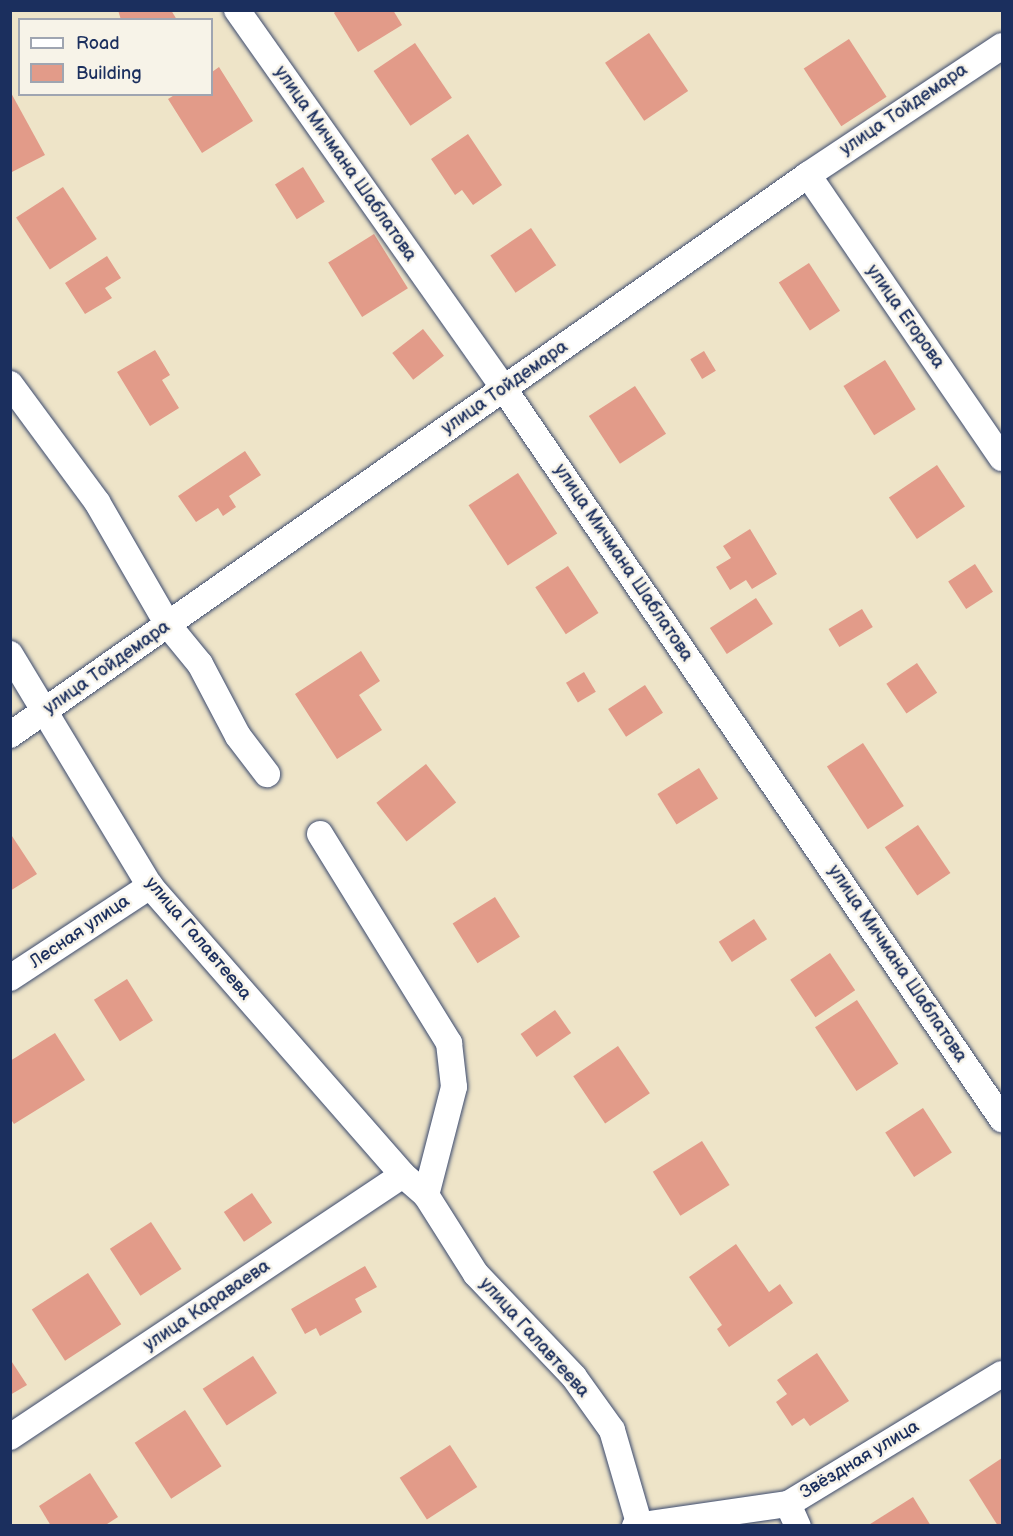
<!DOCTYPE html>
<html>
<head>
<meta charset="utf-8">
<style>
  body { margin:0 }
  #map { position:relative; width:1013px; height:1536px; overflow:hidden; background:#eee4c8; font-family:"Balsamiq Sans",sans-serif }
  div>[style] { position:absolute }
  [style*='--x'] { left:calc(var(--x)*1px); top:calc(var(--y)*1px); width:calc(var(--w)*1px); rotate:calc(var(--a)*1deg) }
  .building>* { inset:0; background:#e29b89; transform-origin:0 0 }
  .roads { filter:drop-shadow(0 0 2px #3b4a6e) drop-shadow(0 0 2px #3b4a6e) }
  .minor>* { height:26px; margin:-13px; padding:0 13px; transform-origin:13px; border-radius:13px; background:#fff }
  span { translate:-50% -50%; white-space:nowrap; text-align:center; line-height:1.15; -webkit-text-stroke:5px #f7f3e8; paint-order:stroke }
  .street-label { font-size:18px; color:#1b2f5e }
  .frame { position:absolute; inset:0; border:12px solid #1b2f5e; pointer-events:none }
  .legend { position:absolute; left:18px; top:18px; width:195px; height:78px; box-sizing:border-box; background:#f7f3e8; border:2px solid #9fa5b1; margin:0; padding:8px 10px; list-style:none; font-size:18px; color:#1b2f5e }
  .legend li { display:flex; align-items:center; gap:12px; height:30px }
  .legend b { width:30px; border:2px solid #9fa5b1 }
</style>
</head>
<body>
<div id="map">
  <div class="building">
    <i style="clip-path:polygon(118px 10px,171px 10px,177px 20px,121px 20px)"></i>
    <i style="clip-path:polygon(337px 10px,393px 10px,402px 25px,358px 52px,334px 13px)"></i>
    <i style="left:649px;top:33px;width:70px;height:53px;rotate:56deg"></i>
    <i style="left:849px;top:39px;width:69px;height:54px;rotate:57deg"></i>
    <i style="left:415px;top:43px;width:66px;height:50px;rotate:56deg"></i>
    <i style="clip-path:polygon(219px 67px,253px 121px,202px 153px,168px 99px,176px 94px,212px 94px,212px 72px)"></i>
    <i style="clip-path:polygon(10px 91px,45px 155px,10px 173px)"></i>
    <i style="clip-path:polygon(468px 134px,502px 185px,473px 205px,462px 190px,455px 195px,431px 159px)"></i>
    <i style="left:303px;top:167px;width:41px;height:33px;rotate:58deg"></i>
    <i style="left:63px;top:187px;width:62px;height:56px;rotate:57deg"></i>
    <i style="left:531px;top:228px;width:45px;height:49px;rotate:56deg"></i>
    <i style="left:374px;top:234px;width:64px;height:54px;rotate:58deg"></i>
    <i style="clip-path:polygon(107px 256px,121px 278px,105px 288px,112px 298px,85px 314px,65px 283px)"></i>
    <i style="left:809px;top:263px;width:57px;height:36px;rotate:57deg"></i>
    <i style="left:423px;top:329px;width:34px;height:39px;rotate:52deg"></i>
    <i style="clip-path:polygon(155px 350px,170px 375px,162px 380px,179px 408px,150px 426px,117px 372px)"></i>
    <i style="left:704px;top:351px;width:23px;height:16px;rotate:59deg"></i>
    <i style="left:885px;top:360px;width:58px;height:49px;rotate:58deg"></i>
    <i style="left:635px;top:386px;width:57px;height:55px;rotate:57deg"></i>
    <i style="clip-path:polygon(245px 451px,261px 475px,229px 496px,236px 507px,223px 516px,218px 508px,196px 522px,178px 496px)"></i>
    <i style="left:937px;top:465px;width:50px;height:58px;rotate:56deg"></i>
    <i style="left:518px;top:473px;width:72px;height:59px;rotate:57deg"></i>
    <i style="clip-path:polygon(750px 529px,777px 574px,752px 589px,746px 580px,730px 590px,716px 567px,731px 558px,723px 546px)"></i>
    <i style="left:975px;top:564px;width:33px;height:32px;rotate:57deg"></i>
    <i style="left:568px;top:566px;width:56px;height:39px;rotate:57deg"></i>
    <i style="left:756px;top:598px;width:31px;height:55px;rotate:57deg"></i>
    <i style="left:862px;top:609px;width:21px;height:39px;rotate:59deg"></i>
    <i style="clip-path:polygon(361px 651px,380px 681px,359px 695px,382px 730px,337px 759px,295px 694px)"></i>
    <i style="left:917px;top:663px;width:36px;height:37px;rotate:56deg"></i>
    <i style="left:584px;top:672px;width:23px;height:21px;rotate:59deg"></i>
    <i style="left:645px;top:685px;width:33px;height:44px;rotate:57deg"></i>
    <i style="left:863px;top:743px;width:75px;height:43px;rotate:57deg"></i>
    <i style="left:426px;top:764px;width:49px;height:63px;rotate:52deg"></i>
    <i style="left:699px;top:768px;width:36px;height:49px;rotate:58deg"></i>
    <i style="left:918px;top:825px;width:58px;height:40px;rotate:56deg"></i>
    <i style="clip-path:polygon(10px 833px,37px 874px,10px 891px)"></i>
    <i style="left:495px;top:897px;width:47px;height:50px;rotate:58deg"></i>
    <i style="left:754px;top:919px;width:24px;height:42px;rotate:57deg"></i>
    <i style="left:830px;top:953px;width:45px;height:48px;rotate:56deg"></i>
    <i style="left:127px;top:979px;width:49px;height:39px;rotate:58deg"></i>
    <i style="left:857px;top:1000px;width:76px;height:50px;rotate:57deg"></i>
    <i style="left:555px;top:1010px;width:28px;height:42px;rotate:55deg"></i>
    <i style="clip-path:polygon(55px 1033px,85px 1080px,14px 1124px,10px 1118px,10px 1061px)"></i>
    <i style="left:618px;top:1046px;width:57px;height:54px;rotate:56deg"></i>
    <i style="left:923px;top:1108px;width:53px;height:45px;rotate:57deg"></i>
    <i style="left:702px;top:1141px;width:52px;height:58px;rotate:58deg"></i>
    <i style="left:252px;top:1193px;width:36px;height:34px;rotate:56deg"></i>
    <i style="left:151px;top:1222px;width:56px;height:49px;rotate:57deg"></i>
    <i style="clip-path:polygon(736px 1244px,769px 1292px,780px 1284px,793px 1303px,729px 1347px,717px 1329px,722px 1325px,689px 1277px)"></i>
    <i style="clip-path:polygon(365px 1266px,377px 1287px,355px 1299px,362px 1312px,320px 1336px,316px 1328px,305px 1334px,291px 1309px)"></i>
    <i style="left:88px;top:1273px;width:61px;height:67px;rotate:57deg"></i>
    <i style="clip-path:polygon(817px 1353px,849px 1401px,810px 1426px,804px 1418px,792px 1426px,776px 1402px,787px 1394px,777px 1380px)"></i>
    <i style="left:253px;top:1356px;width:44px;height:60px;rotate:57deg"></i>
    <i style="clip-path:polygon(10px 1359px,27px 1385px,10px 1395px)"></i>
    <i style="left:185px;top:1410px;width:67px;height:60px;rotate:57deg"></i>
    <i style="left:450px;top:1445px;width:50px;height:60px;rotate:57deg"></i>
    <i style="clip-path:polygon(1002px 1458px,1002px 1526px,998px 1526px,969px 1480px)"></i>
    <i style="clip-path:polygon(90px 1473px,118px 1517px,104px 1526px,51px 1526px,39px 1506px)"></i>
    <i style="clip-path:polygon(913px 1497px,931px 1526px,867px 1526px)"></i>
  </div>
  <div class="roads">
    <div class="minor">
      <i style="--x:237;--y:10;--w:464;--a:54.8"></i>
      <i style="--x:504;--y:389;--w:884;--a:55.7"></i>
      <i style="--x:808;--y:175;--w:343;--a:55.6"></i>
      <i style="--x:10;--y:384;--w:147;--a:53.6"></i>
      <i style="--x:97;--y:502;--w:142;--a:60"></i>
      <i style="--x:168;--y:625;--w:50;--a:50.6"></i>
      <i style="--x:200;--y:664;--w:81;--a:62.2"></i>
      <i style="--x:238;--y:736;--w:48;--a:52.7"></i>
      <i style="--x:10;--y:654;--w:271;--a:58.9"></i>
      <i style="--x:150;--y:886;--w:384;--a:48.8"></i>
      <i style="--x:403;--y:1175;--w:30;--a:41"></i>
      <i style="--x:426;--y:1195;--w:93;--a:57.7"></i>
      <i style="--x:476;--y:1274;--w:142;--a:46.4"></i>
      <i style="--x:574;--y:1377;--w:65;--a:54.4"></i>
      <i style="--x:612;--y:1430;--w:97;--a:73.8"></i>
      <i style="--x:10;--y:735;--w:975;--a:-35.06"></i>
      <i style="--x:808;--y:175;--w:233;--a:-33.6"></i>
      <i style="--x:320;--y:834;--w:246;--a:58.3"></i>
      <i style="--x:449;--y:1043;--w:44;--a:83.5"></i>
      <i style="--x:454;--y:1087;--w:112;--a:104.5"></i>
      <i style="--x:10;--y:978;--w:168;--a:-33.3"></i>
      <i style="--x:10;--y:1437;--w:472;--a:-33.7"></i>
      <i style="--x:788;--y:1504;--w:24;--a:66"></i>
      <i style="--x:635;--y:1526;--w:155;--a:-8.2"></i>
      <i style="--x:788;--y:1504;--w:250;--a:-31.3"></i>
    </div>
  </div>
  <div class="street-label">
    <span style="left:904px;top:110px;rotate:-34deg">улица Тойдемара</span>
    <span style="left:345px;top:164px;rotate:55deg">улица Мичмана Шаблатова</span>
    <span style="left:905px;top:317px;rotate:55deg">улица Егорова</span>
    <span style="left:505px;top:388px;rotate:-35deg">улица Тойдемара</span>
    <span style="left:623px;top:563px;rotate:56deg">улица Мичмана Шаблатова</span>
    <span style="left:107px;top:668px;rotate:-35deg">улица Тойдемара</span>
    <span style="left:80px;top:932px;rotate:-34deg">Лесная улица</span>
    <span style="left:198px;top:939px;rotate:50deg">улица Галавтеева</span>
    <span style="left:897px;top:964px;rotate:56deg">улица Мичмана Шаблатова</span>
    <span style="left:207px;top:1306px;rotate:-34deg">улица Караваева</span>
    <span style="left:534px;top:1338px;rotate:48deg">улица Галавтеева</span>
    <span style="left:860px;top:1460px;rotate:-31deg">Звёздная улица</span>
  </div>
  <div class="frame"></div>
  <ul class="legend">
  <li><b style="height:8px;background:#fff"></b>Road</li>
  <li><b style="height:16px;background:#e29b89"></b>Building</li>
  </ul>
</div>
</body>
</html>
